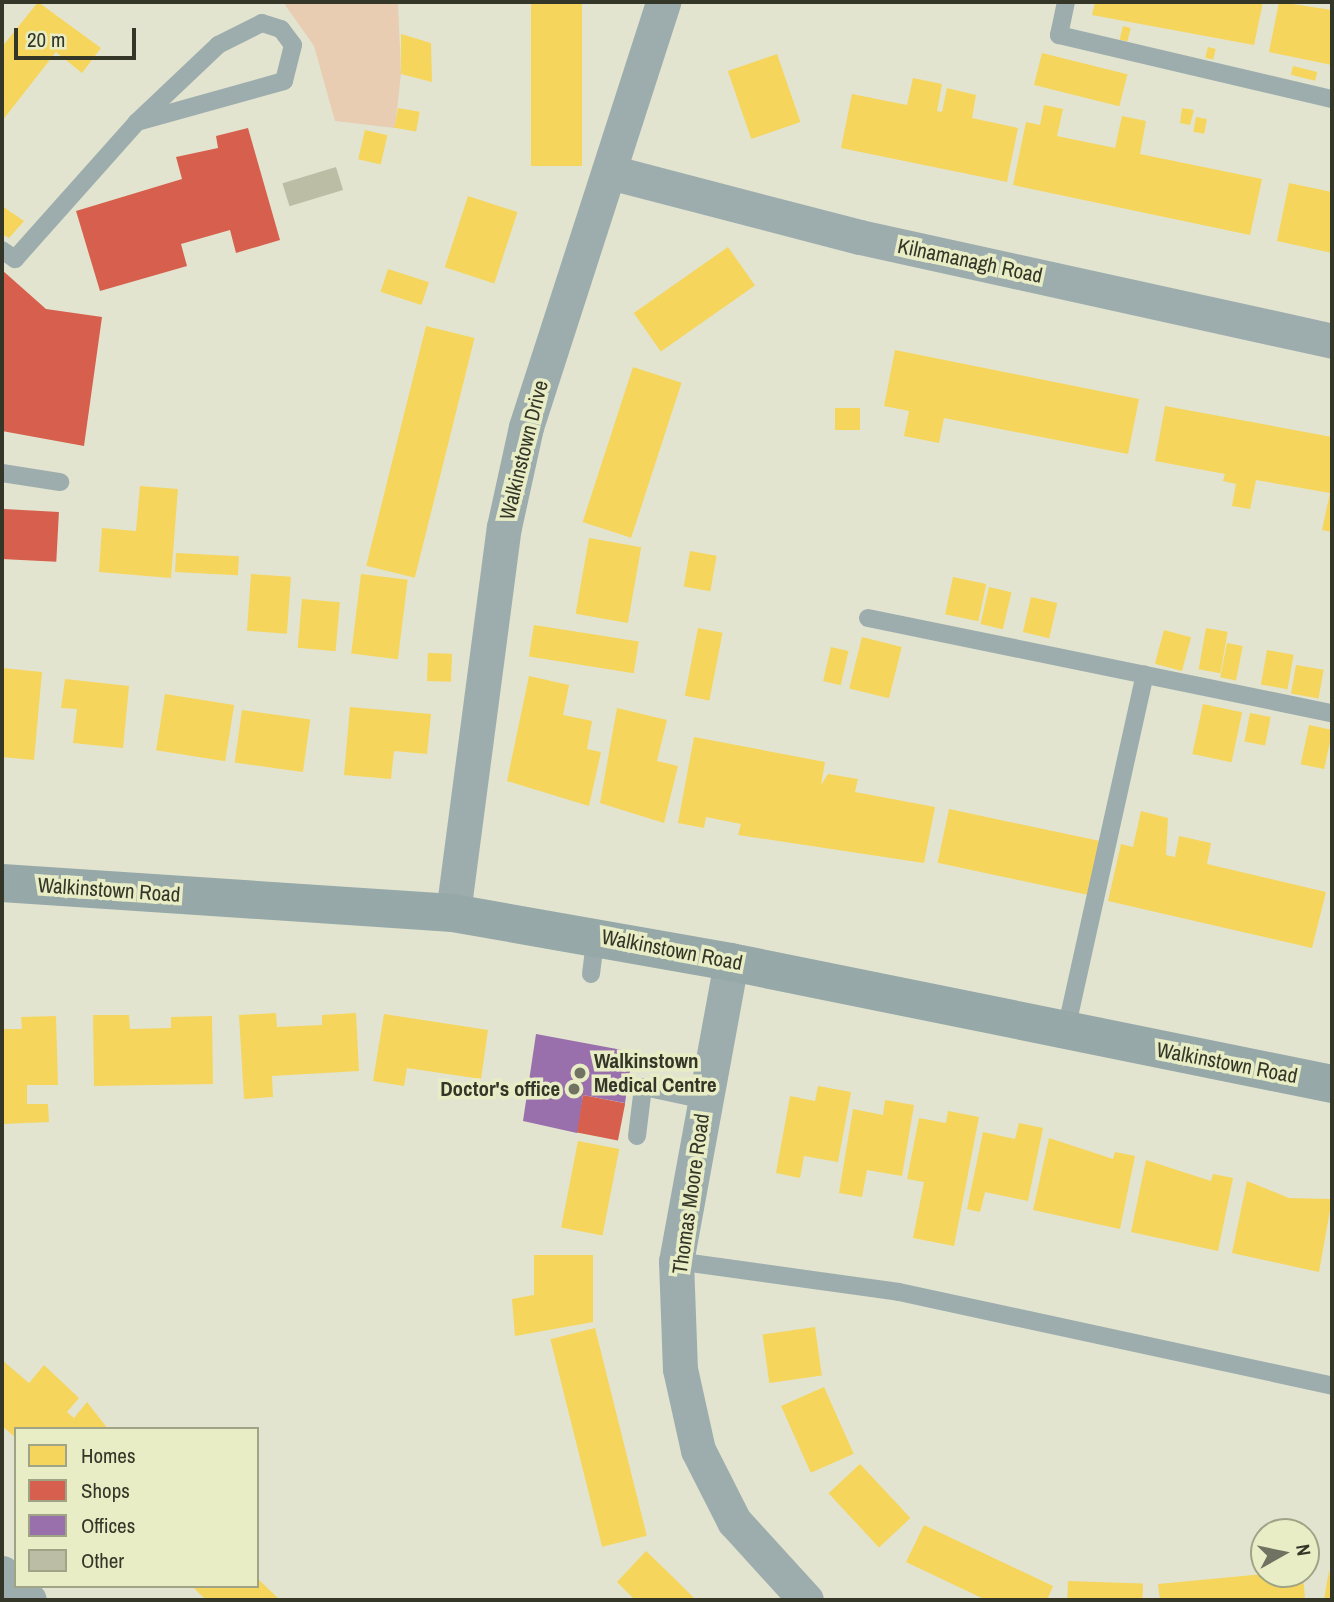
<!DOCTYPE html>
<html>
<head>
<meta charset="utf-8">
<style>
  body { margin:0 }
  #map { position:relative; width:1334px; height:1602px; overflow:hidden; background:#e2e4cf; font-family:"Archivo Narrow",sans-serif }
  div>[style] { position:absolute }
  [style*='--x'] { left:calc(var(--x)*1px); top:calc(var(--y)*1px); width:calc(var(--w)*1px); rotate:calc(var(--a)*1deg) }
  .green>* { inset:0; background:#e8cdb3 }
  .homes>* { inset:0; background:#f6d55c; transform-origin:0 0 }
  .shops>* { inset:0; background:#d6604d; transform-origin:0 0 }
  .offices>* { inset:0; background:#9970ab }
  .building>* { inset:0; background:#bbbea5; transform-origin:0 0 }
  .lane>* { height:18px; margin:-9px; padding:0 9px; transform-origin:9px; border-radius:9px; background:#9dadae }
  .street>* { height:35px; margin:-17.5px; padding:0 17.5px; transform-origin:17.5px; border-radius:17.5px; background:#9dadae }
  .secondary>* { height:38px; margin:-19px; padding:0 19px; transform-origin:19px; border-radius:19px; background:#96a8a8 }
  .dots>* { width:19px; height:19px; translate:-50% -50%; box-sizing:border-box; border:4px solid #e8edc6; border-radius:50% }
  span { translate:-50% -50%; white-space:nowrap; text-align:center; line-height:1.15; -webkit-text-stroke:7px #e8edc6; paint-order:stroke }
  .street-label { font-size:21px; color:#343627 }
  .poi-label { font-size:21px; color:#343627; font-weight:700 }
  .left { translate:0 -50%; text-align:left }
  .right { translate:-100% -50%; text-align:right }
  .frame { position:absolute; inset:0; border:4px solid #343627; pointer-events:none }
  .legend { position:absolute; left:14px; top:1427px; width:245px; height:161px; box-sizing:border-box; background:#e8edc6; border:2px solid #a0a486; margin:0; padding:9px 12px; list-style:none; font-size:21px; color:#343627 }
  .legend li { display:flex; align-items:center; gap:14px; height:35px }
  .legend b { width:35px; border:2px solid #a0a486 }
  .north { position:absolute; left:1250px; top:1518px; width:70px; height:70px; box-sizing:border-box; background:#e8edc6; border:2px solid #a0a486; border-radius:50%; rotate:81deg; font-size:19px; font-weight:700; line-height:28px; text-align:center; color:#343627 }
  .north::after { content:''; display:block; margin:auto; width:24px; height:32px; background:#717362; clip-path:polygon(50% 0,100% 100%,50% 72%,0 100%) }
  .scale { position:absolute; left:14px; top:28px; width:122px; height:32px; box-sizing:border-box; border:4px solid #343627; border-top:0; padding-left:9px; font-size:21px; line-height:24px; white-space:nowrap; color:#343627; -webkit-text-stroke:5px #e8edc6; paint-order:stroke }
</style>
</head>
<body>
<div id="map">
  <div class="green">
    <i style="clip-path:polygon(283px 2px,398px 2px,401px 74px,395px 128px,335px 121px,314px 46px)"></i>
  </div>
  <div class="homes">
    <i style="clip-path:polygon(38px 2px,101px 48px,82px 73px,56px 52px,2px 121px,2px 47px)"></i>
    <i style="left:531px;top:2px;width:51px;height:164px"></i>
    <i style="clip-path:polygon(1095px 2px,1263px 2px,1254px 45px,1092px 15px)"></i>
    <i style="clip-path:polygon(1279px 2px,1332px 10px,1332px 65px,1269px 52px)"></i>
    <i style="left:1123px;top:26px;width:8px;height:14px;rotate:14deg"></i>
    <i style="clip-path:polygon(401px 34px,431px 43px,432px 82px,401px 74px)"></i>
    <i style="left:1208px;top:47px;width:8px;height:11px;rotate:14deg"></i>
    <i style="left:1042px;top:53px;width:88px;height:33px;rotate:14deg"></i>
    <i style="left:777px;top:54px;width:72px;height:52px;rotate:71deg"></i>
    <i style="left:1293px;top:66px;width:25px;height:9px;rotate:14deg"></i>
    <i style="clip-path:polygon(913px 78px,942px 84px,937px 111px,942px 112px,947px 88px,976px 95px,972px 118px,1018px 128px,1007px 182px,841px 148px,852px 94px,907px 105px)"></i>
    <i style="clip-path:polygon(1044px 105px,1063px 109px,1057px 136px,1115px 148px,1122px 116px,1146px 121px,1140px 154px,1262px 179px,1250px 235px,1013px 185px,1026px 122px,1040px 125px)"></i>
    <i style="left:398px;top:108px;width:22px;height:20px;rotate:10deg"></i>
    <i style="clip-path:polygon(1182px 108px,1194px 110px,1190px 125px,1180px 123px)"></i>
    <i style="left:1196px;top:117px;width:11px;height:15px;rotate:10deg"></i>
    <i style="left:365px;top:130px;width:23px;height:30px;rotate:13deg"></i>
    <i style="clip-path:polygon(1289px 183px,1332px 192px,1332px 253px,1277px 241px)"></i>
    <i style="left:468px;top:196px;width:52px;height:75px;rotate:18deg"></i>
    <i style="clip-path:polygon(2px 206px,24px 221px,9px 238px,2px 234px)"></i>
    <i style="left:728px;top:247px;width:47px;height:115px;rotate:55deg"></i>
    <i style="left:388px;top:269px;width:43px;height:24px;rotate:18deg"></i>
    <i style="left:426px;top:326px;width:50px;height:247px;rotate:14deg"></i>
    <i style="clip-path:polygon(895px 350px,1139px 399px,1128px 454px,944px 418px,939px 443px,904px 436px,909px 411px,884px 406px)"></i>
    <i style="left:633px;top:367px;width:51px;height:163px;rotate:18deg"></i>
    <i style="clip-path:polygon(1165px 406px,1332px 437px,1332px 532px,1322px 530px,1330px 493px,1256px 480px,1250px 509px,1232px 506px,1236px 484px,1223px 481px,1225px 474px,1155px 461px)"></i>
    <i style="left:835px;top:408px;width:25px;height:22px"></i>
    <i style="clip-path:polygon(140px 486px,178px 489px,171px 578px,99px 572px,102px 528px,136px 531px)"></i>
    <i style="left:589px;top:538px;width:53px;height:77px;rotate:10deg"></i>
    <i style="left:690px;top:551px;width:27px;height:36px;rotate:10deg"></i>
    <i style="left:176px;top:553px;width:63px;height:19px;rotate:3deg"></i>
    <i style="left:251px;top:574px;width:40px;height:57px;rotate:4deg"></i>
    <i style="left:361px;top:574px;width:47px;height:80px;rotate:7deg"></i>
    <i style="left:953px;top:577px;width:34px;height:38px;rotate:12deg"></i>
    <i style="left:989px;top:587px;width:23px;height:38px;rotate:13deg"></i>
    <i style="left:1031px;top:597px;width:27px;height:36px;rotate:13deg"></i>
    <i style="left:302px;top:599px;width:38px;height:49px;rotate:5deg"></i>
    <i style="left:534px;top:625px;width:106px;height:32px;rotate:9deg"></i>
    <i style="left:698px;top:628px;width:25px;height:69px;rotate:11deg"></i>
    <i style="left:1206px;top:628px;width:22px;height:42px;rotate:10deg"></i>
    <i style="left:1164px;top:630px;width:28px;height:35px;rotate:15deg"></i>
    <i style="left:862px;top:637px;width:41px;height:53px;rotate:14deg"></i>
    <i style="left:1227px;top:643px;width:16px;height:35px;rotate:11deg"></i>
    <i style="left:831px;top:647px;width:18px;height:35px;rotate:13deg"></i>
    <i style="left:1267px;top:650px;width:27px;height:35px;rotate:10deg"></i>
    <i style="left:428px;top:653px;width:24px;height:28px;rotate:2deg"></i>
    <i style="left:1296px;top:665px;width:28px;height:29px;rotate:10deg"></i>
    <i style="clip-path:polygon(2px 668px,42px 672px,34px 760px,2px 757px)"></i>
    <i style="clip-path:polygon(529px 676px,569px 685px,563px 715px,592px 721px,587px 749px,601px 752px,589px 806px,507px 781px)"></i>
    <i style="clip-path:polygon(65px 679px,129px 686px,123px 748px,73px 743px,77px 709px,61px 708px)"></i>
    <i style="left:165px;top:694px;width:70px;height:57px;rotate:9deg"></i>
    <i style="left:1203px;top:704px;width:40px;height:51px;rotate:12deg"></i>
    <i style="clip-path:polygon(350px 707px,431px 714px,427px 754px,394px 751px,391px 779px,344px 775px)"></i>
    <i style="clip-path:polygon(617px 708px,667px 720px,657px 761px,678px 766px,664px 823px,600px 803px)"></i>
    <i style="left:242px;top:710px;width:69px;height:53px;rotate:8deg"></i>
    <i style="left:1250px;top:713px;width:21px;height:29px;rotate:11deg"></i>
    <i style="left:1309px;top:725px;width:24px;height:40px;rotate:12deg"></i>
    <i style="clip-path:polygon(694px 737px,825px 762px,821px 785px,828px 774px,858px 779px,855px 792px,935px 807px,924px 863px,738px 835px,741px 824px,706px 817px,704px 828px,678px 823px)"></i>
    <i style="left:949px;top:809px;width:158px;height:55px;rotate:12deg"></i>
    <i style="clip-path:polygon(1141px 811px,1168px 818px,1166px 855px,1175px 857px,1179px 836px,1211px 843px,1207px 864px,1326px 892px,1312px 948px,1108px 901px,1121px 844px,1133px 847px)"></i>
    <i style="clip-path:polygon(276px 1013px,277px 1027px,322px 1025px,322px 1015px,356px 1013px,359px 1071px,272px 1076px,273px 1097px,244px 1099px,239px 1015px)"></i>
    <i style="clip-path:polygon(384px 1014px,488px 1030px,481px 1079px,407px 1068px,404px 1086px,373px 1081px)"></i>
    <i style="clip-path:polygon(93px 1015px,129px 1015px,130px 1029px,171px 1028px,171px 1017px,212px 1016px,213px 1084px,94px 1086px)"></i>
    <i style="clip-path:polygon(56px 1016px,58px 1085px,27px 1085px,27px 1104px,48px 1104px,49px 1122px,2px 1124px,2px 1029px,22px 1029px,21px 1017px)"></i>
    <i style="clip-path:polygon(818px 1086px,851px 1092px,838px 1162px,804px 1156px,800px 1178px,776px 1173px,790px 1096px,815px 1101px)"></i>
    <i style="clip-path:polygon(885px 1100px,914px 1105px,902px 1176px,867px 1170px,862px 1197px,839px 1193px,853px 1109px,883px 1115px)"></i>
    <i style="clip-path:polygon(948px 1111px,979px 1117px,954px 1246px,913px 1238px,924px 1182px,907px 1179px,919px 1118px,946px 1123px)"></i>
    <i style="clip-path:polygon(1019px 1123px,1043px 1128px,1028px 1201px,985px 1192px,980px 1212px,967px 1209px,983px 1132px,1015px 1139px)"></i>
    <i style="clip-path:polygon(1049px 1138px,1113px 1159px,1115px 1152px,1135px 1156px,1120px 1229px,1033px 1210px)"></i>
    <i style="left:578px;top:1141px;width:42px;height:88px;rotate:11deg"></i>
    <i style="clip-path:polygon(1146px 1160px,1211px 1181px,1213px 1174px,1233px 1178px,1218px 1251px,1131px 1232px)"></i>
    <i style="clip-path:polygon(1247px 1181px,1289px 1198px,1332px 1199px,1319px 1272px,1232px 1253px)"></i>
    <i style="clip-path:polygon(534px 1255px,593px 1255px,593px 1322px,515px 1336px,512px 1299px,534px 1295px)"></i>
    <i style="left:815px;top:1327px;width:49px;height:53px;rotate:82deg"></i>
    <i style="left:595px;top:1328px;width:214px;height:46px;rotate:76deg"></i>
    <i style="clip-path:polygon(2px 1360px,29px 1383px,44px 1365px,79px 1398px,67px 1412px,74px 1418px,87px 1402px,108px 1429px,16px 1429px,16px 1438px,2px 1426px)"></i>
    <i style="left:824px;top:1387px;width:73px;height:47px;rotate:66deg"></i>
    <i style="left:860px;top:1464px;width:74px;height:43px;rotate:47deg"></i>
    <i style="clip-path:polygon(924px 1525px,1053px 1586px,1047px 1600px,986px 1600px,906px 1562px)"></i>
    <i style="clip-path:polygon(646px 1551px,673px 1577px,696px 1600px,635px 1600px,617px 1582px)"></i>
    <i style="clip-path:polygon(1329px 1570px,1332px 1600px,1324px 1600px)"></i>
    <i style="clip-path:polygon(1264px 1574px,1303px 1574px,1305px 1600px,1160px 1600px,1158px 1584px)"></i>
    <i style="clip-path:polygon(257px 1578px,280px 1600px,206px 1600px,192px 1586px,257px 1586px)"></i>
    <i style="left:1068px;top:1581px;width:75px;height:19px;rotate:2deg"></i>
  </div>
  <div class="shops">
    <i style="clip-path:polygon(248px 128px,280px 240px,236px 253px,230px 230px,181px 244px,187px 266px,100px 291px,76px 211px,182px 179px,176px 157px,218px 148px,216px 136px)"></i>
    <i style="clip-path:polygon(2px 270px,46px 309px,102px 317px,84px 446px,2px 431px)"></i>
    <i style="left:4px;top:509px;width:55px;height:50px;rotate:3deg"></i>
    <i style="left:583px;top:1095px;width:43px;height:38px;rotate:11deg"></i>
  </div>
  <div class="offices">
    <i style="clip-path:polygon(536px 1034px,633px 1052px,625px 1103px,583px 1095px,577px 1133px,523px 1121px)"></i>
  </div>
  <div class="building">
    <i style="left:336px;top:167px;width:24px;height:56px;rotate:73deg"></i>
  </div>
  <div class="lane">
    <i style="--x:1066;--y:2;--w:34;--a:102"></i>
    <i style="--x:1059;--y:35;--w:280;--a:13.2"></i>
    <i style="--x:262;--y:23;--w:20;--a:18"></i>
    <i style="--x:281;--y:29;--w:20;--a:53"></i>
    <i style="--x:293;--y:45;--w:37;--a:104"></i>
    <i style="--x:284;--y:81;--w:153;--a:164.4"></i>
    <i style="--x:137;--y:122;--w:112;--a:-43.5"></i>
    <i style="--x:218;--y:45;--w:49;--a:-26.6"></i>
    <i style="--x:2;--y:250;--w:16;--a:35"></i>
    <i style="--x:15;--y:259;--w:183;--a:-48.3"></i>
    <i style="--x:2;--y:473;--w:59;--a:8.8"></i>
    <i style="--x:868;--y:618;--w:474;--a:11.6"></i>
    <i style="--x:591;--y:974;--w:38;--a:-83"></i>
    <i style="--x:1066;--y:1030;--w:364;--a:-77.5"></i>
    <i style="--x:644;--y:1087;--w:62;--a:12"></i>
    <i style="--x:637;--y:1136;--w:41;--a:-83"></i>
    <i style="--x:676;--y:1261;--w:225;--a:7.9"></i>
    <i style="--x:899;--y:1292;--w:443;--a:12.2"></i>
  </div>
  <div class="street">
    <i style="--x:610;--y:172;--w:258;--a:14.6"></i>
    <i style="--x:860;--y:237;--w:483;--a:12.4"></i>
    <i style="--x:453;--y:913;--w:389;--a:-82.5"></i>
    <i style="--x:504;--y:527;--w:102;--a:-77.6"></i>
    <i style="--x:526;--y:427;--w:447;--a:-72.1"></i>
    <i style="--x:731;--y:962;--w:304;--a:100.4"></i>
    <i style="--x:676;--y:1261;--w:108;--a:87.9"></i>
    <i style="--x:680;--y:1369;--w:83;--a:77.5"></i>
    <i style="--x:698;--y:1450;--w:80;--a:63.1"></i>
    <i style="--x:734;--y:1521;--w:107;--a:47.7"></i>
    <i style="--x:2;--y:1573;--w:38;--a:45"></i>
  </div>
  <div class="secondary">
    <i style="--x:2;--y:883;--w:452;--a:3.8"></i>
    <i style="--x:453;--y:913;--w:282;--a:10"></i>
    <i style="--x:731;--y:962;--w:613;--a:11.47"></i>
  </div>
  <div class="dots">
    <i style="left:580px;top:1073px;background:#717362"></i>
    <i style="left:574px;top:1089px;background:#717362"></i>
  </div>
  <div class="street-label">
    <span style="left:970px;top:261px;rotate:12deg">Kilnamanagh Road</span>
    <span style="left:524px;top:450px;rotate:-76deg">Walkinstown Drive</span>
    <span style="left:109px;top:890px;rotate:4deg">Walkinstown Road</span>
    <span style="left:672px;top:950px;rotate:11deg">Walkinstown Road</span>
    <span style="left:1227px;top:1063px;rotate:11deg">Walkinstown Road</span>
    <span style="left:691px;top:1194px;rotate:-82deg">Thomas Moore Road</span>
  </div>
  <div class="poi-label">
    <span class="left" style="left:594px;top:1073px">Walkinstown<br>Medical Centre</span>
    <span class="right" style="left:560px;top:1089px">Doctor's office</span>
  </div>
  <div class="frame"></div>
  <ul class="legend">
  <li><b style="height:19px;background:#f6d55c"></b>Homes</li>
  <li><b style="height:19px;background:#d6604d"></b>Shops</li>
  <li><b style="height:19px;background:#9970ab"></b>Offices</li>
  <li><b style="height:19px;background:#bbbea5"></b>Other</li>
  </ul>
  <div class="north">N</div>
  <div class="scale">20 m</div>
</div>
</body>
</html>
